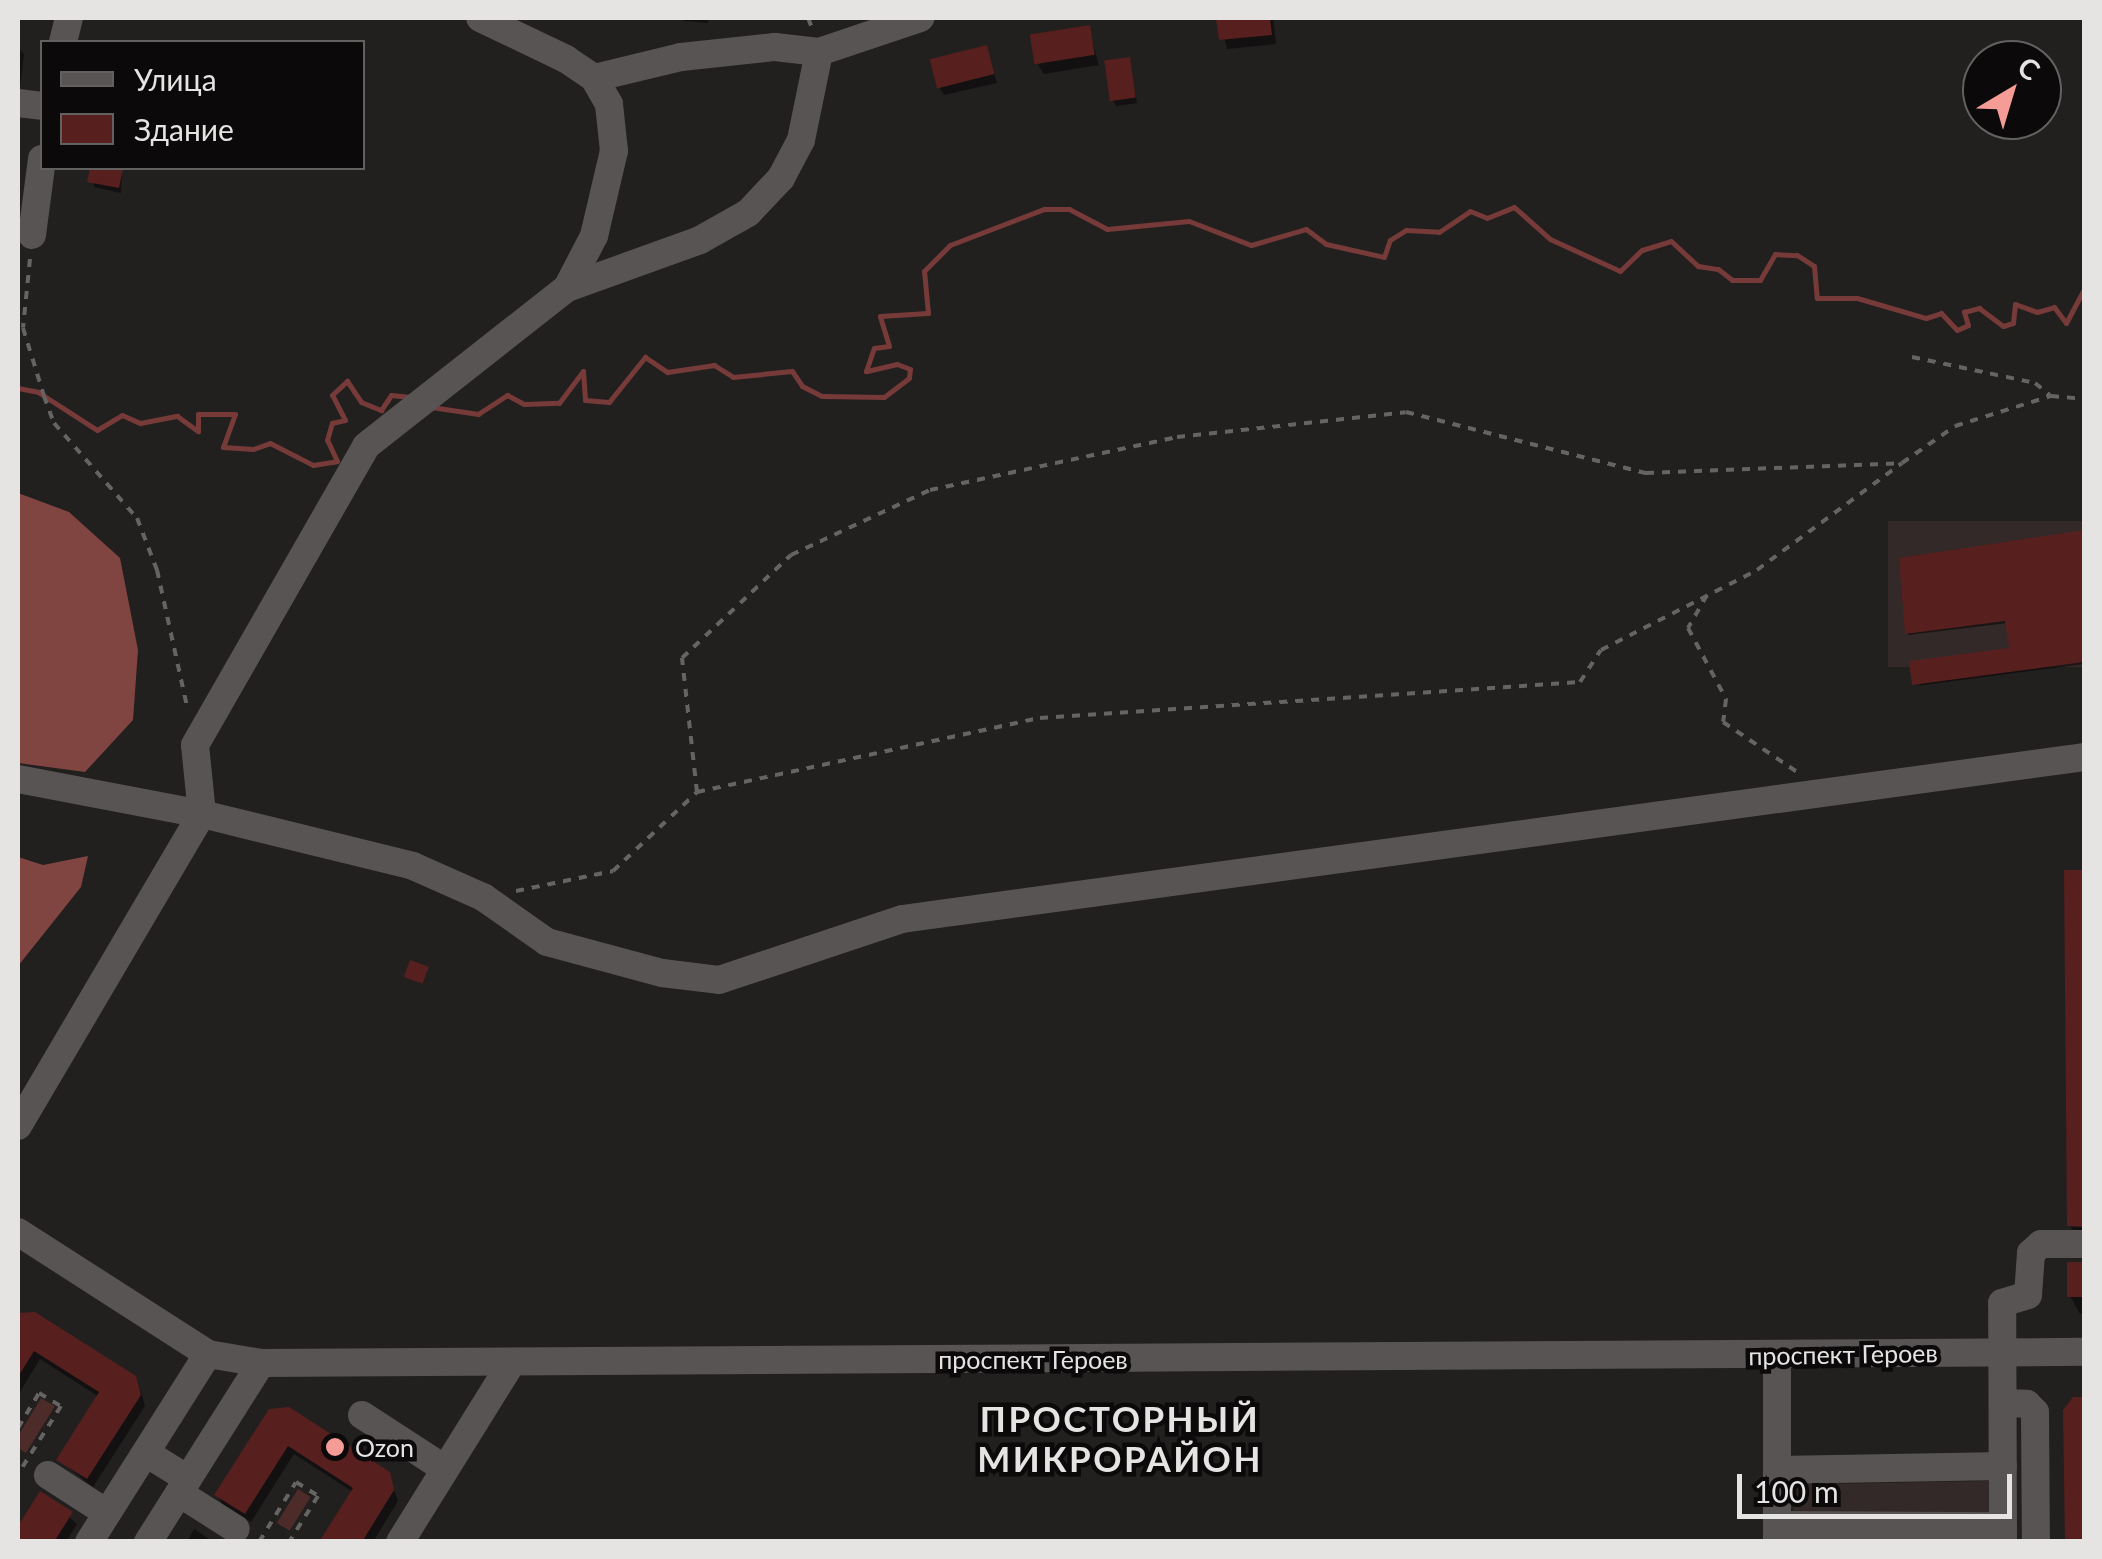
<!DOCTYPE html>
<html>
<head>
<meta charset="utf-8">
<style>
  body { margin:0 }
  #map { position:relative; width:2102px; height:1559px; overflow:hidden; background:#221f1f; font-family:Lato,sans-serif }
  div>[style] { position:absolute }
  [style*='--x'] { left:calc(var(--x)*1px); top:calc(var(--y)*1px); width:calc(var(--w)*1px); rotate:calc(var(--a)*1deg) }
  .built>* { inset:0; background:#322928; transform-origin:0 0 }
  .green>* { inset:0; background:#4d2b29; transform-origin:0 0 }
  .forest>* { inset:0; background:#804441 }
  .shadow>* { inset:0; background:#0007 }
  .stream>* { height:5px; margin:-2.5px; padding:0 2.5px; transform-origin:2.5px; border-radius:2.5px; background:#763a38 }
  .building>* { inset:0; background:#581f1f; transform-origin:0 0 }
  .path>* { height:4px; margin-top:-2px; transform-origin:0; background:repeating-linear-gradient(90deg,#666363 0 8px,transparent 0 16px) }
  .minor>* { height:28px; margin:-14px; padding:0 14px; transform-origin:14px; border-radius:14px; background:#585454 }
  .dots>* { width:28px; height:28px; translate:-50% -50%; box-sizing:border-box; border:5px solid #0b0909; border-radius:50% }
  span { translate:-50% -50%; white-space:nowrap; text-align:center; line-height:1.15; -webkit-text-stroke:9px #0b0909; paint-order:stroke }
  .street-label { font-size:25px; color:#e6e3e3 }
  .poi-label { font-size:25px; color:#e6e3e3 }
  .left { translate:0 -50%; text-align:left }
  .district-label { font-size:35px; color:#e6e3e3; font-weight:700; letter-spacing:2.5px }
  .frame { position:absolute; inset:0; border:20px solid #e6e3e3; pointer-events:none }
  .legend { position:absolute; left:40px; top:40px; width:325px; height:130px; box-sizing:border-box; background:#0b0909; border:2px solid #636060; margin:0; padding:12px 18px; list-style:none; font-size:30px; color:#e6e3e3 }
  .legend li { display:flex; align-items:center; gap:20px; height:50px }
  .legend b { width:50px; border:2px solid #636060 }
  .north { position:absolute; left:1962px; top:40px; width:100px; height:100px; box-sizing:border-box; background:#0b0909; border:2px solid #636060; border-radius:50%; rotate:38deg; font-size:28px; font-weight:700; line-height:40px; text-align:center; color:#e6e3e3 }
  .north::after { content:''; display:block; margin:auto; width:35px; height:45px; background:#f59c96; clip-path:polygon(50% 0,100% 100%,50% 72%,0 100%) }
  .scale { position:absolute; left:1737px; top:1474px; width:275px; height:45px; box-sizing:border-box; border:5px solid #e6e3e3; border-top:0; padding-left:12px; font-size:30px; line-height:35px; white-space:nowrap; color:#e6e3e3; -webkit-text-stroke:8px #0b0909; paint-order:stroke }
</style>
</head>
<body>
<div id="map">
  <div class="built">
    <i style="left:2084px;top:521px;width:146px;height:196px;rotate:90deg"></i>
    <i style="left:1988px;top:1481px;width:60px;height:195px;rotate:89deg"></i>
  </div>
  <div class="green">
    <i style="clip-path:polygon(41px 1398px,55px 1406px,26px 1453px,18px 1448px,18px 1436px)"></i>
    <i style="left:298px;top:1489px;width:15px;height:40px;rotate:32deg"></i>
  </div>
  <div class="forest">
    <i style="clip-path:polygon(18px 493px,69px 512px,120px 558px,138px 650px,133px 720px,85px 772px,18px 763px)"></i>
    <i style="clip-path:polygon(88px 856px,81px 887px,18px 966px,18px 857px,43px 865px)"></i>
  </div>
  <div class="shadow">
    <i style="clip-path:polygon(682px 18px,709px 18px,708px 23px,684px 21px)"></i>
    <i style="clip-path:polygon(1219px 18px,1273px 18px,1276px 44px,1227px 49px)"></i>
    <i style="clip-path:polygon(1088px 27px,1099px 65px,1044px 74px,1038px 65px)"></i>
    <i style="clip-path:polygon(18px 48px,24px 54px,20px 88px,18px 88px)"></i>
    <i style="clip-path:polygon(986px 48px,997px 83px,944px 95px,938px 85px)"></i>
    <i style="clip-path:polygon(1129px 60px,1137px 103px,1116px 106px,1113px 100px)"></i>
    <i style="clip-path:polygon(93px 168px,122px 169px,121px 193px,94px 187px)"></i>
    <i style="clip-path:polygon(2084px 533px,2084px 550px,2005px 562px,2008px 587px,2084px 578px,2084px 664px,1916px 686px,2011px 650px,2008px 623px,1908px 635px,1902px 561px)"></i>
    <i style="clip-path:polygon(2066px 872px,2084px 872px,2084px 1244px,2070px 1226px)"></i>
    <i style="clip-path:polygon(2084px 1263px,2084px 1314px,2080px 1314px,2070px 1296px,2070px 1264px)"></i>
    <i style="clip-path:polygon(35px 1314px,134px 1378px,140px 1389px,145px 1406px,93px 1487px,59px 1460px,99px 1397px,40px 1359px,18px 1395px,18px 1315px)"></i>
    <i style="clip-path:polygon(2074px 1399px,2084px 1399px,2084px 1542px,2068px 1542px)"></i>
    <i style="clip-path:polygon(271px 1411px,388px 1474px,398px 1501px,373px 1542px,322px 1542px,353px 1492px,294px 1454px,251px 1522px,223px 1505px,217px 1495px)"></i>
    <i style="clip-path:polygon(41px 1494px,77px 1524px,66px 1542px,18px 1542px)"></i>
    <i style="clip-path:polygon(194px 1529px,214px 1542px,187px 1542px)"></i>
  </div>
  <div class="stream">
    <i style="--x:18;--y:388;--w:20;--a:11"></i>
    <i style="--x:38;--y:392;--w:70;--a:32.8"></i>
    <i style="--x:97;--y:430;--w:29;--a:-31"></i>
    <i style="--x:122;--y:415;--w:20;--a:24"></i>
    <i style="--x:140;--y:423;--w:38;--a:-11"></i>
    <i style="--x:177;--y:416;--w:26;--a:36"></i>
    <i style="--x:198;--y:431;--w:17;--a:-90"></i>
    <i style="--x:198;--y:414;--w:37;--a:0"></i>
    <i style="--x:235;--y:414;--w:35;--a:110"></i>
    <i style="--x:223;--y:447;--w:30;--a:4"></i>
    <i style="--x:253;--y:449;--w:18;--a:-19"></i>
    <i style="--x:270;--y:443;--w:48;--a:27.1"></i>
    <i style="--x:313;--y:465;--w:24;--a:-9"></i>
    <i style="--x:337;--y:461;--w:23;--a:-115"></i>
    <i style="--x:327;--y:440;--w:18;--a:-74"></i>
    <i style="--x:332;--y:423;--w:13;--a:-13"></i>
    <i style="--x:345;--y:420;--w:28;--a:-117"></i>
    <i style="--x:332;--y:395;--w:21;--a:-43"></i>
    <i style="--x:347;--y:381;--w:25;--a:56"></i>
    <i style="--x:361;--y:402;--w:22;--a:22"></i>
    <i style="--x:381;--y:410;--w:18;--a:-56"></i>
    <i style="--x:391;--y:395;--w:20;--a:6"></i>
    <i style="--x:431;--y:407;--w:48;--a:8.5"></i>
    <i style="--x:478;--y:414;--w:35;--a:-33"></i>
    <i style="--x:507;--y:395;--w:19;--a:28"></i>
    <i style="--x:524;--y:404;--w:35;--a:-2"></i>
    <i style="--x:559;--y:403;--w:40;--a:-53"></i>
    <i style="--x:583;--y:371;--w:29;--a:86"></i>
    <i style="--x:585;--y:400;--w:24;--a:5"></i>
    <i style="--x:609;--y:402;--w:58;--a:-51.3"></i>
    <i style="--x:645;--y:357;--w:27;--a:34"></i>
    <i style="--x:667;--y:372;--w:48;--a:-8.5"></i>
    <i style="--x:714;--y:365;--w:22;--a:32"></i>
    <i style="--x:733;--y:377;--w:59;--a:-5.8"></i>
    <i style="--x:792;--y:371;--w:18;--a:56"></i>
    <i style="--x:802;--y:386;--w:22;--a:27"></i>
    <i style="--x:822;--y:396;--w:62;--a:0.9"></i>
    <i style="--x:884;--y:397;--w:31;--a:-37"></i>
    <i style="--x:909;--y:378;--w:9;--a:-84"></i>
    <i style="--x:910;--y:369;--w:14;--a:-159"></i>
    <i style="--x:897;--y:364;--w:32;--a:167"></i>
    <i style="--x:866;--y:371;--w:24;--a:-71"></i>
    <i style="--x:874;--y:348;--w:15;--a:-8"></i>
    <i style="--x:889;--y:346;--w:31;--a:-107"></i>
    <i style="--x:880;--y:316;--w:48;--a:-3.6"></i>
    <i style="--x:928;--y:313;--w:42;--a:-95.4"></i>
    <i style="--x:924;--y:271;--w:37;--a:-45"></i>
    <i style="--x:950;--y:245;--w:101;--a:-21"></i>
    <i style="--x:1044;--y:209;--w:25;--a:0"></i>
    <i style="--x:1069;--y:209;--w:43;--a:27.8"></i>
    <i style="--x:1107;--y:229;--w:82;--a:-5.6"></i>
    <i style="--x:1189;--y:221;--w:66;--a:21.2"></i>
    <i style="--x:1251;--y:245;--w:57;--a:-16.2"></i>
    <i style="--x:1306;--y:229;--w:25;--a:37"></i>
    <i style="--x:1326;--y:244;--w:59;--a:12.6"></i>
    <i style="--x:1384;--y:257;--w:18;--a:-71"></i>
    <i style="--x:1390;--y:240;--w:19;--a:-32"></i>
    <i style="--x:1406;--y:230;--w:33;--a:3"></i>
    <i style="--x:1439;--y:232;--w:37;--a:-34"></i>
    <i style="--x:1470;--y:211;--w:18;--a:22"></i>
    <i style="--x:1487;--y:218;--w:29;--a:-22"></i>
    <i style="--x:1514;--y:207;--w:48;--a:41.6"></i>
    <i style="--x:1550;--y:239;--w:77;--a:24.6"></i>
    <i style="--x:1620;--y:271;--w:30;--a:-44"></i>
    <i style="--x:1642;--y:250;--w:30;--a:-17"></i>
    <i style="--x:1671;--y:241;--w:37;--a:43"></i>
    <i style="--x:1698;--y:266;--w:20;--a:9"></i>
    <i style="--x:1718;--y:269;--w:18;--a:38"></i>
    <i style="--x:1732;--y:280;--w:28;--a:0"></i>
    <i style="--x:1760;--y:280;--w:30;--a:-60"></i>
    <i style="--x:1775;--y:254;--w:22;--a:3"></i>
    <i style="--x:1797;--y:255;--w:20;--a:33"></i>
    <i style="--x:1814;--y:266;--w:32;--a:85"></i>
    <i style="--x:1817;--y:298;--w:40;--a:0"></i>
    <i style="--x:1857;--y:298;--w:72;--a:16.2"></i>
    <i style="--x:1926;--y:318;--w:16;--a:-18"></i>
    <i style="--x:1941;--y:313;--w:23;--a:47"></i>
    <i style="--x:1957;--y:330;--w:12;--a:-24"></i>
    <i style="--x:1968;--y:325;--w:14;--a:-107"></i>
    <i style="--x:1964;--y:312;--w:16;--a:-15"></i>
    <i style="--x:1979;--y:308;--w:30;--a:37"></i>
    <i style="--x:2003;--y:326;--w:10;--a:-17"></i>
    <i style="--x:2013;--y:323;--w:19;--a:-84"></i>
    <i style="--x:2015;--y:304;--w:23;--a:20"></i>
    <i style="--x:2037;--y:312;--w:18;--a:-16"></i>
    <i style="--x:2054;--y:307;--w:20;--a:53"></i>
    <i style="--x:2066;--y:323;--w:38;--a:-62"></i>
  </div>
  <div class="building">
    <i style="clip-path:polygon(1216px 18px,1270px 18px,1272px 35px,1219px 40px)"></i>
    <i style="left:1090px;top:25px;width:30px;height:61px;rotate:81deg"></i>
    <i style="left:987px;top:45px;width:30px;height:59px;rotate:76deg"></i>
    <i style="left:1130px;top:57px;width:41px;height:26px;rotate:82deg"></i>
    <i style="clip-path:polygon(90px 168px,123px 168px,119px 188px,87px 182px)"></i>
    <i style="clip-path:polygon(2084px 530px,2084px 662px,1912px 685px,1909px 661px,2009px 648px,2005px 621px,1905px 634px,1899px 558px)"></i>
    <i style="clip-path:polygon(2064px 870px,2084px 870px,2084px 1227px,2067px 1226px)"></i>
    <i style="left:410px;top:960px;width:20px;height:18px;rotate:20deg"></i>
    <i style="left:2084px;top:1262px;width:35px;height:17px;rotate:90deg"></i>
    <i style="clip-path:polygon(35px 1312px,136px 1376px,141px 1395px,87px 1479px,56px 1460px,99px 1392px,34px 1351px,18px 1377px,18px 1313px)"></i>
    <i style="clip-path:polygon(2073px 1397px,2084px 1397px,2084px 1542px,2065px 1542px,2063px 1410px)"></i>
    <i style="clip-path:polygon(289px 1407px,390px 1472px,394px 1490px,362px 1542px,319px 1542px,353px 1488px,288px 1446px,245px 1514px,214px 1495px,269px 1409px)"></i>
    <i style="clip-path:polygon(40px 1491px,73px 1512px,54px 1542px,18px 1542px,18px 1526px)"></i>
  </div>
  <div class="path">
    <i style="--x:808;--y:18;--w:11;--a:68"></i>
    <i style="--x:30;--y:259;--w:69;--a:95.8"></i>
    <i style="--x:23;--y:328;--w:71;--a:72.8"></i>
    <i style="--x:44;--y:396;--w:29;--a:70"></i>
    <i style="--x:54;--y:423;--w:126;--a:48.9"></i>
    <i style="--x:137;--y:518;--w:56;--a:69"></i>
    <i style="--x:157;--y:570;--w:144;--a:77.6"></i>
    <i style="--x:1912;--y:357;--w:126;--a:11.9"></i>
    <i style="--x:2035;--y:383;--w:19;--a:39"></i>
    <i style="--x:1707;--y:595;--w:38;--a:120"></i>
    <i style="--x:1688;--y:628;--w:81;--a:61.8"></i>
    <i style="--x:1726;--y:699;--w:23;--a:97"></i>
    <i style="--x:1723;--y:722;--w:93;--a:34"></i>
    <i style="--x:697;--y:792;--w:135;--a:-96.4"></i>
    <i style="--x:682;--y:658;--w:150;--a:-43.4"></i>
    <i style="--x:791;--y:555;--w:153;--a:-25.1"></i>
    <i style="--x:930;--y:490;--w:253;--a:-12.1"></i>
    <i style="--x:1177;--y:437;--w:230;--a:-6.2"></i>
    <i style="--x:1406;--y:412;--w:248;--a:14.3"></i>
    <i style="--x:1646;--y:473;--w:256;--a:-2.2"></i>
    <i style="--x:1902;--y:463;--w:65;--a:-34.9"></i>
    <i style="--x:1955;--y:426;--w:101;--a:-17.4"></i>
    <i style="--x:2051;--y:396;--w:33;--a:5"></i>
    <i style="--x:516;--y:891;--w:99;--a:-11.7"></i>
    <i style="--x:613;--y:871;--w:115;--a:-43.2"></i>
    <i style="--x:697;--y:792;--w:351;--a:-12.2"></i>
    <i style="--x:1040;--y:718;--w:541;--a:-3.81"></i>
    <i style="--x:1580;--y:682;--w:38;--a:-57"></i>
    <i style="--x:1601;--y:650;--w:175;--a:-27.1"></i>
    <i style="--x:1757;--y:570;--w:180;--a:-36.4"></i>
    <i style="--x:18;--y:1428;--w:41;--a:-59"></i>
    <i style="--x:39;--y:1393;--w:26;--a:31"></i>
    <i style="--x:61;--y:1406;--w:80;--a:122.3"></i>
    <i style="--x:259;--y:1542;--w:70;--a:-58.3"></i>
    <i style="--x:296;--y:1482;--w:26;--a:32"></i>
    <i style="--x:318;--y:1496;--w:54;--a:122.2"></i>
  </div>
  <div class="minor">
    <i style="--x:63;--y:42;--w:25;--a:-76"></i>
    <i style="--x:594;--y:78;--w:89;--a:-13.6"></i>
    <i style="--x:681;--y:57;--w:95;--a:-6.1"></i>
    <i style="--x:775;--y:47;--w:44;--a:6.5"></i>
    <i style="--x:819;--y:52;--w:107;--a:-18.6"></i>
    <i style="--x:18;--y:103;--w:24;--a:7"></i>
    <i style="--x:32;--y:235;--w:77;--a:-82.5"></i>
    <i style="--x:567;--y:288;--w:141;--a:-19.8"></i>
    <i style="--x:700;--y:240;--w:55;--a:-29.4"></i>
    <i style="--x:748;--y:213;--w:48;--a:-46.7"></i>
    <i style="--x:781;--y:178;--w:43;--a:-62.2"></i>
    <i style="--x:801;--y:140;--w:90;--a:-78.4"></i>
    <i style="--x:18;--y:779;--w:187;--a:10.8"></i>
    <i style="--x:202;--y:814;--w:217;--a:13.8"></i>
    <i style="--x:413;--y:866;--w:77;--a:23.9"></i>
    <i style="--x:483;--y:897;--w:78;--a:35.1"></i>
    <i style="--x:547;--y:942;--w:119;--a:15.1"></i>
    <i style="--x:662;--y:973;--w:57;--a:7"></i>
    <i style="--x:719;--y:980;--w:193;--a:-18.4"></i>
    <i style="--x:902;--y:919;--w:1193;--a:-7.8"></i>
    <i style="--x:18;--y:1126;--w:362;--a:-59.5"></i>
    <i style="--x:202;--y:814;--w:69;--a:-95.8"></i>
    <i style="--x:195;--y:745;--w:344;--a:-60.2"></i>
    <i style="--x:366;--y:446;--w:256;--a:-38.2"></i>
    <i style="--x:567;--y:288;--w:59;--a:-62.6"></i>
    <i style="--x:594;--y:236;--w:87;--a:-76.8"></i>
    <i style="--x:614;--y:151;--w:47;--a:-96.1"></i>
    <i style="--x:609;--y:104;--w:30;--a:-120"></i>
    <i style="--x:594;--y:78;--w:34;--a:-146"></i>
    <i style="--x:566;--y:59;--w:95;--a:-154.5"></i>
    <i style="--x:18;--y:1232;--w:226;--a:32.7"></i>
    <i style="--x:208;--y:1354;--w:54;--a:9.6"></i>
    <i style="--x:261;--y:1363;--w:1823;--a:-0.35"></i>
    <i style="--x:2003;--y:1403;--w:24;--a:2"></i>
    <i style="--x:2027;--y:1404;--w:11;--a:45"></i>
    <i style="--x:2035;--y:1412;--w:130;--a:89.6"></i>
    <i style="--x:362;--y:1415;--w:99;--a:33"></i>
    <i style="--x:146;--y:1453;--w:49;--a:31.8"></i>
    <i style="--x:1777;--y:1470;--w:226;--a:-1"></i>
    <i style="--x:48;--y:1475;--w:70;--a:32.8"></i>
    <i style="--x:179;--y:1493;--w:67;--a:32.3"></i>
    <i style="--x:1777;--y:1525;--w:226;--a:0.3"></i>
    <i style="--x:1777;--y:1540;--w:185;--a:-90"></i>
    <i style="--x:89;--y:1542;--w:222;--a:-57.7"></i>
    <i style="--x:148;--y:1542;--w:212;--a:-57.7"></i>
    <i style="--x:400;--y:1542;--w:212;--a:-58.1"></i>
    <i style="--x:2003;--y:1542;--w:239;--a:-90.2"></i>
    <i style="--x:2002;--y:1303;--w:27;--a:-17"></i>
    <i style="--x:2028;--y:1295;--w:42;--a:-85.9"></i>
    <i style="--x:2031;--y:1253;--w:13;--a:-42"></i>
    <i style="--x:2041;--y:1244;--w:43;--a:0"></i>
  </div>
  <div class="dots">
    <i style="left:335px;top:1447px;background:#f59c96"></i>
  </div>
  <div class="street-label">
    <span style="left:1843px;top:1354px;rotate:-1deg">проспект Героев</span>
    <span style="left:1033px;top:1359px">проспект Героев</span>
  </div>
  <div class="poi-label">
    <span class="left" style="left:355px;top:1447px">Ozon</span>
  </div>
  <div class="district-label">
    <span style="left:1120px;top:1438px">ПРОСТОРНЫЙ<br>МИКРОРАЙОН</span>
  </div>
  <div class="frame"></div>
  <ul class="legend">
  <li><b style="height:12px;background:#585454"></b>Улица</li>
  <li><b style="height:28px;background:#581f1f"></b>Здание</li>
  </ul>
  <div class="north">С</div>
  <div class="scale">100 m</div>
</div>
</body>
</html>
